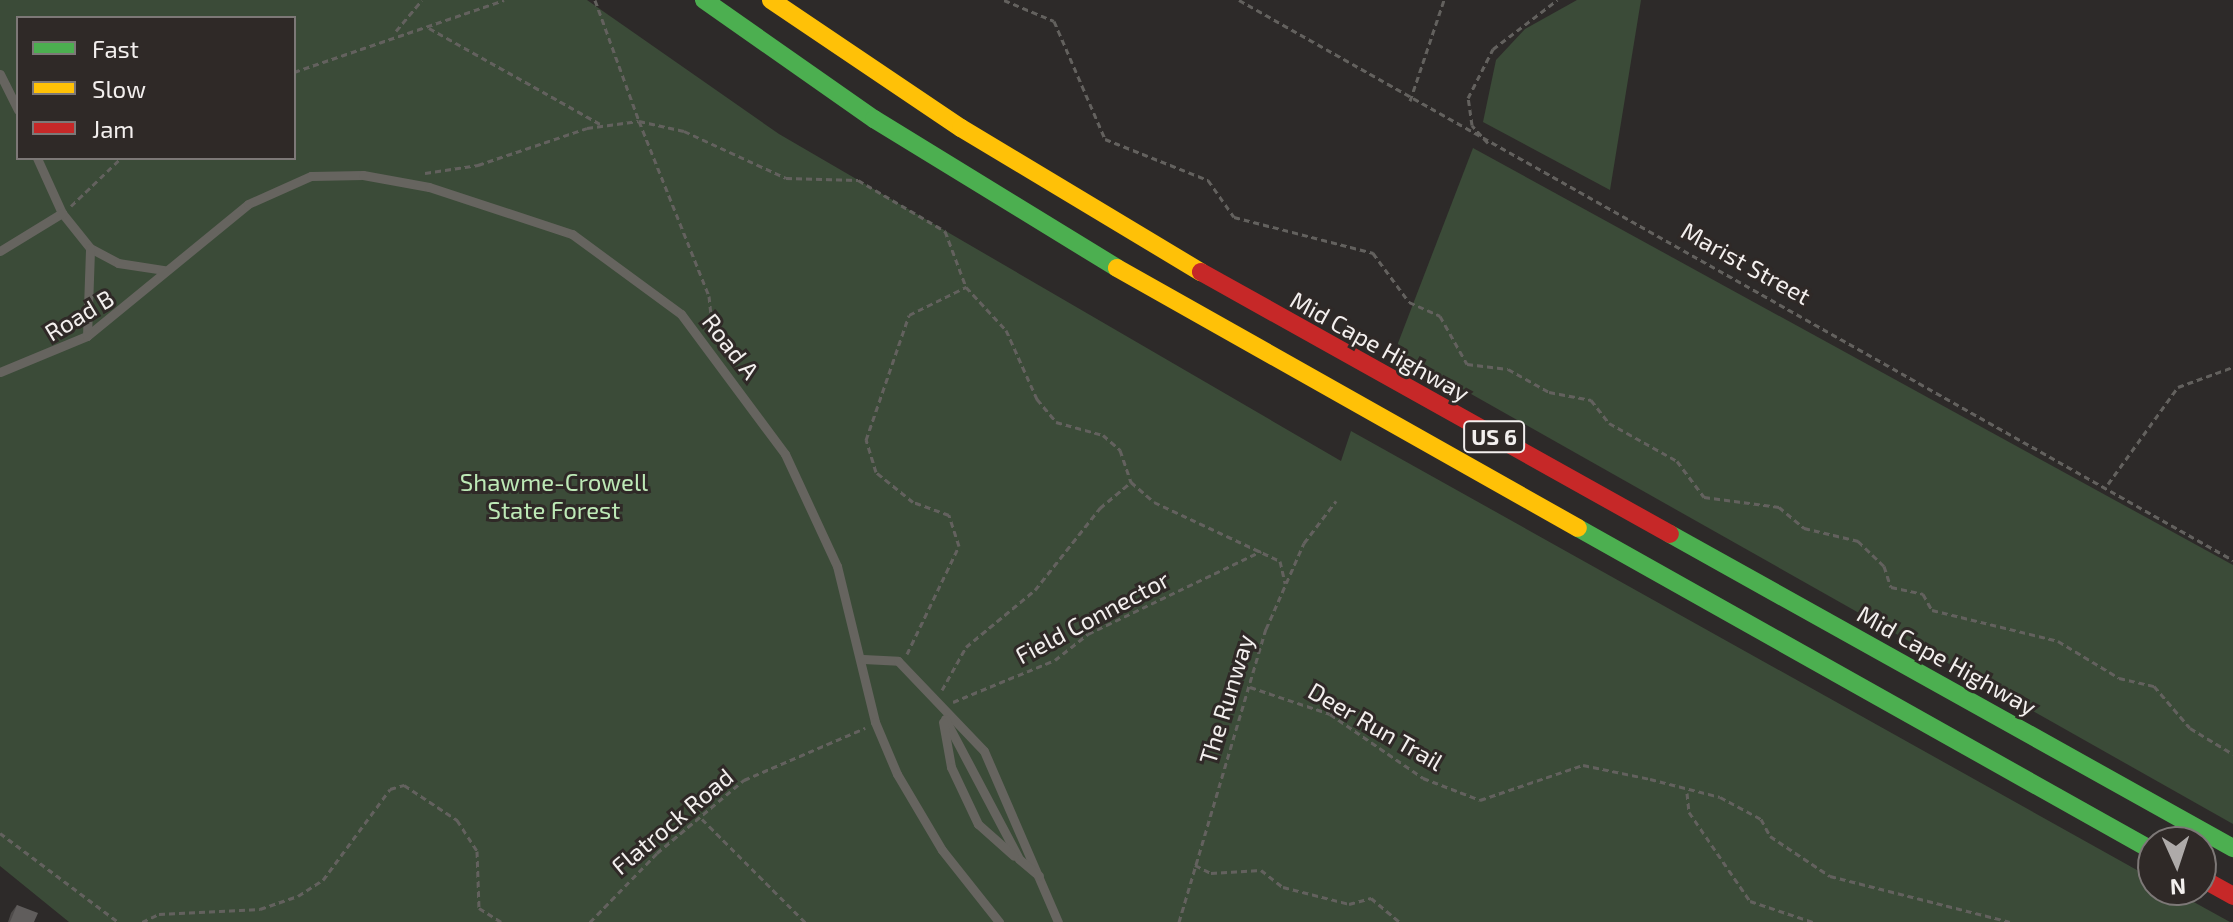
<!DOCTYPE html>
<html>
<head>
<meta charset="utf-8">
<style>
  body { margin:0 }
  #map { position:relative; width:2233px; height:922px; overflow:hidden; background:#2d2a29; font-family:"Exo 2",sans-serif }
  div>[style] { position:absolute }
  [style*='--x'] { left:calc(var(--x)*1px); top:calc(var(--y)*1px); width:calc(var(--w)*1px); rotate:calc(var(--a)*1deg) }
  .green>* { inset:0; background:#3b4b38 }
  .path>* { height:3px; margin-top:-1.5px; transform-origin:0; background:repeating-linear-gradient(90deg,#63615e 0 6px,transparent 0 10px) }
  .lane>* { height:9px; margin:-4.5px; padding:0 4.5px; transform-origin:4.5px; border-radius:4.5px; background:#66645f }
  .fast>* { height:18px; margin:-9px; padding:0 9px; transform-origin:9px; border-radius:9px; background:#4caf50 }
  .slow>* { height:18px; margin:-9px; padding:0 9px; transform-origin:9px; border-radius:9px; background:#ffc107 }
  .jam>* { height:18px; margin:-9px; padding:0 9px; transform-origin:9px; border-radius:9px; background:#c62828 }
  .wall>* { inset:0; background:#4e4b4a }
  .building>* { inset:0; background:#605d5c }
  span { translate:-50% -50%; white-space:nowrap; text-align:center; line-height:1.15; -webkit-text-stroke:6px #2f2927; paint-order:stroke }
  .shield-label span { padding:2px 6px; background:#2f2927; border:2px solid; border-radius:6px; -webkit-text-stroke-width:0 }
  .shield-label { font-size:22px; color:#f3efee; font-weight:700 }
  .street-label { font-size:24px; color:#f3efee }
  .park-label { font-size:24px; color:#bde9b6 }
  .legend { position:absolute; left:16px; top:16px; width:280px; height:144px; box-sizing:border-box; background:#2f2927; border:2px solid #7d7877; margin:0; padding:10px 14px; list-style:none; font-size:24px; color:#f3efee }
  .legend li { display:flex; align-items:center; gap:16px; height:40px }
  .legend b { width:40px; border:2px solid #7d7877 }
  .north { position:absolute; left:2137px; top:826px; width:80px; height:80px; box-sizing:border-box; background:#2f2927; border:2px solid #7d7877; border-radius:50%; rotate:177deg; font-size:22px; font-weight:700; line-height:32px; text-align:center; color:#f3efee }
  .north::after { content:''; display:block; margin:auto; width:28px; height:36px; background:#aeaaa9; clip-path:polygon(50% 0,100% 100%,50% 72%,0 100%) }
</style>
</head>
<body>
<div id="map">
  <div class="green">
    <i style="clip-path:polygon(evenodd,0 0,587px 0,779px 134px,1341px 461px,1351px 431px,2153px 879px,2153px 890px,2172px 890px,2230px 922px,69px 922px,0 866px,0 0,18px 18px,294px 18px,294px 158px,18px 158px,18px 18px)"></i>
    <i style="clip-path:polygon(1577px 0,1641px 0,1610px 190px,1483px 122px,1496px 60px,1525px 29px)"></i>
    <i style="clip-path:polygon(1473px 148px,2233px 565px,2233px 824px,1395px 351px)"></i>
  </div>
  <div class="path">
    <i style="--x:595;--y:0;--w:129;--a:70"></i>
    <i style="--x:639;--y:121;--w:46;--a:12.5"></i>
    <i style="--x:684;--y:131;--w:112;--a:24.7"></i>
    <i style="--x:786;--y:178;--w:72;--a:1.6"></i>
    <i style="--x:858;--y:180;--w:101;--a:30.4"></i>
    <i style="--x:945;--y:231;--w:60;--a:69.4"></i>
    <i style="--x:966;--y:287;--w:59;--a:47.1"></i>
    <i style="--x:1006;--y:330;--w:76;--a:65.8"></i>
    <i style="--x:1037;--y:399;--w:30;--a:50"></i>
    <i style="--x:1056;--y:422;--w:49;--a:15.5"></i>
    <i style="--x:1103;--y:435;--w:23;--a:41"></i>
    <i style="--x:1120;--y:450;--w:34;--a:71"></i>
    <i style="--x:1004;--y:0;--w:54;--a:22.8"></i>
    <i style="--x:1054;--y:21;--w:129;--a:66.6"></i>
    <i style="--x:1105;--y:139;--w:111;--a:21.7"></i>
    <i style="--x:1208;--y:180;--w:45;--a:54.9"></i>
    <i style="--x:1234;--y:217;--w:144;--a:14.5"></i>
    <i style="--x:1373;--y:253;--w:61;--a:53.7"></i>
    <i style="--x:1409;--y:302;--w:34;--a:24"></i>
    <i style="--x:1440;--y:316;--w:55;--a:60.6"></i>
    <i style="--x:1467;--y:364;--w:41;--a:7"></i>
    <i style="--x:1508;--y:369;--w:47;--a:29.3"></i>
    <i style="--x:1549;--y:392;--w:43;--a:10.8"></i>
    <i style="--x:1591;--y:400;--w:29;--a:52"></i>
    <i style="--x:1609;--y:423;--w:78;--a:29.2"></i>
    <i style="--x:1677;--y:461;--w:45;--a:53.1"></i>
    <i style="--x:1704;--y:497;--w:76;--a:7.6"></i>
    <i style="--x:1779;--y:507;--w:33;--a:40"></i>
    <i style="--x:1804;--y:528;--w:56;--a:13.5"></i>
    <i style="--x:1858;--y:541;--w:36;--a:44"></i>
    <i style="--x:1884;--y:566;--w:22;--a:72"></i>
    <i style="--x:1891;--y:587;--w:33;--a:12"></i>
    <i style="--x:1923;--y:594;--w:18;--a:61"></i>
    <i style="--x:1932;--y:610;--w:130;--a:13.8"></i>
    <i style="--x:2058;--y:641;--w:71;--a:31.2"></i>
    <i style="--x:2119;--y:678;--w:36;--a:13"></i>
    <i style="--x:2154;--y:686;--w:55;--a:49.4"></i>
    <i style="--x:2190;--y:728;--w:50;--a:31.2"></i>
    <i style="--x:1239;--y:0;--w:1141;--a:29.4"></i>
    <i style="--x:429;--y:28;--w:198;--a:29.3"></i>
    <i style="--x:396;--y:31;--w:40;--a:-50"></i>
    <i style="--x:294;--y:72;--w:222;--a:-18.9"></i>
    <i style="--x:1410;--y:101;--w:107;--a:-71.4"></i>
    <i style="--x:1488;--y:143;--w:24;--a:-132"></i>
    <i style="--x:1472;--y:125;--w:27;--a:-98"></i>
    <i style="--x:1468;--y:98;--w:55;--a:-63"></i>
    <i style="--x:1493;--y:49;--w:81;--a:-37.4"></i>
    <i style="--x:425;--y:173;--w:54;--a:-8.6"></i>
    <i style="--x:478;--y:165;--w:115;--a:-18.7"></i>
    <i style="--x:587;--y:128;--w:52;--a:-7.7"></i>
    <i style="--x:639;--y:121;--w:188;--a:68.2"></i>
    <i style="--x:709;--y:296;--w:39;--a:84"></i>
    <i style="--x:71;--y:206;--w:69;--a:-43.8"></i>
    <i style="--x:2108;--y:484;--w:120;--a:-54.2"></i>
    <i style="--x:2178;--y:387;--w:59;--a:-20"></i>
    <i style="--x:907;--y:654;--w:120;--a:-64.3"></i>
    <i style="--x:959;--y:546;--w:33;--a:-108"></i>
    <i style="--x:949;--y:515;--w:38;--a:-160"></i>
    <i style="--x:913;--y:502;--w:48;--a:-141"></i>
    <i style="--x:876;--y:472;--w:34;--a:-107"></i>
    <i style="--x:866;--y:440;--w:132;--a:-71"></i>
    <i style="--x:909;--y:315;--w:64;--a:-26.2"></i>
    <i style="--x:1250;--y:687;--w:84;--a:18.6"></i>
    <i style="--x:1330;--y:714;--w:113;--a:34.5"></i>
    <i style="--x:1423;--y:778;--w:61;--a:21.1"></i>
    <i style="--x:1480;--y:800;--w:109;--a:-18.8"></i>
    <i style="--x:1583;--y:765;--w:68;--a:11.8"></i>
    <i style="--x:1650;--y:779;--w:72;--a:14.4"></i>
    <i style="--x:1720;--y:797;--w:47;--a:28.2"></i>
    <i style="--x:1761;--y:819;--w:19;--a:62"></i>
    <i style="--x:1770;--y:836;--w:72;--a:33.7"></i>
    <i style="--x:1830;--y:876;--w:187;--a:14.3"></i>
    <i style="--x:942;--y:690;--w:49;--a:-60.8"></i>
    <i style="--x:966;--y:647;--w:89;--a:-39.6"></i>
    <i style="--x:1035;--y:590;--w:105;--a:-51.6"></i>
    <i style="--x:1100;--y:508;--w:40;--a:-40"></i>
    <i style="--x:1131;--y:482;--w:30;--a:41"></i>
    <i style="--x:1154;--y:502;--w:139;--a:25.1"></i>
    <i style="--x:1280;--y:561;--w:23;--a:77"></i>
    <i style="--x:953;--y:702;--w:110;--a:-22.4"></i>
    <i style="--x:1055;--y:660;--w:42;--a:-38.2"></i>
    <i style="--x:1088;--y:634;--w:192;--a:-25.6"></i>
    <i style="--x:1687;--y:793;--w:19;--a:84"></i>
    <i style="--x:1689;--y:812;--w:108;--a:55.6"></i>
    <i style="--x:1750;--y:901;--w:66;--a:18.4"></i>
    <i style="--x:702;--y:819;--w:146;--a:45"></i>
    <i style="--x:0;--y:833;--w:148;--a:37"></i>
    <i style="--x:1195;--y:865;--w:18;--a:27"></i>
    <i style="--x:1211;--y:873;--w:50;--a:-3.4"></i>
    <i style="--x:1261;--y:870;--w:28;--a:38"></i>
    <i style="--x:1283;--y:887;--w:68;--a:14.4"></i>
    <i style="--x:1349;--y:904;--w:23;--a:-15"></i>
    <i style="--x:1371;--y:898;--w:38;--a:40"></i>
    <i style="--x:142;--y:922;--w:19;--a:-25"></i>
    <i style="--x:159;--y:914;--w:101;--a:-2.8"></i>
    <i style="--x:260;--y:909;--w:40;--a:-18.9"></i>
    <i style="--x:298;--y:896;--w:30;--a:-33"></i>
    <i style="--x:323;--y:880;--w:113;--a:-53.6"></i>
    <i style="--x:390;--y:789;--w:15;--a:-16"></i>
    <i style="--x:404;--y:785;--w:64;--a:33.4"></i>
    <i style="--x:457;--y:820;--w:37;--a:57"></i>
    <i style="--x:477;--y:851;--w:57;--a:88"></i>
    <i style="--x:479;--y:908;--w:26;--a:32"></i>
    <i style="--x:590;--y:922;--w:96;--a:-45.8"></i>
    <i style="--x:657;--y:853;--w:114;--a:-40"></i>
    <i style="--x:744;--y:780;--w:132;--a:-23.3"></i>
    <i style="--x:1179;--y:922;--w:306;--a:-73.5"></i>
    <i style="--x:1266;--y:629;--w:94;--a:-66.2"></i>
    <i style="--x:1304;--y:543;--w:53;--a:-52.7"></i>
  </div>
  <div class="lane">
    <i style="--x:0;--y:74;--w:40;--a:63.4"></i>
    <i style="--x:37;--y:158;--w:60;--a:65.6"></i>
    <i style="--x:62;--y:213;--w:45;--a:51.3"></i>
    <i style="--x:90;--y:248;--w:32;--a:28"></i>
    <i style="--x:118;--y:263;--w:47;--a:8.7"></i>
    <i style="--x:0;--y:251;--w:73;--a:-31.5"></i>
    <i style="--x:87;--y:336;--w:88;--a:-88"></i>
    <i style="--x:0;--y:372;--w:94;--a:-22.5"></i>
    <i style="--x:87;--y:336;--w:208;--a:-39.3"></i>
    <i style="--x:248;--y:204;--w:69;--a:-24"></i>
    <i style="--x:311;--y:176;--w:52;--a:-1.1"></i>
    <i style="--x:363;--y:175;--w:67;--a:10.3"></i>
    <i style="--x:429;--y:187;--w:151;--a:18.2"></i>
    <i style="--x:572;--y:234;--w:135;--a:36.3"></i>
    <i style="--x:681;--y:314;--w:174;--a:53.4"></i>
    <i style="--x:785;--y:454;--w:123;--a:65.1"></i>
    <i style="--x:837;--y:566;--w:161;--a:76.3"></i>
    <i style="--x:875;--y:722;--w:56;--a:67.1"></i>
    <i style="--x:897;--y:774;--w:88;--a:59.4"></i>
    <i style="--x:942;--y:850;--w:92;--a:51.6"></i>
    <i style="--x:863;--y:659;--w:35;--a:3"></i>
    <i style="--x:898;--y:661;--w:124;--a:46.3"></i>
    <i style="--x:984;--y:751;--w:186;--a:66.6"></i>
    <i style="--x:945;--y:719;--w:158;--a:62.1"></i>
    <i style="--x:1019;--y:859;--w:26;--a:40"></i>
    <i style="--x:943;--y:722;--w:46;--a:79.9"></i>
    <i style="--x:951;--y:767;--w:63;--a:64.7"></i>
    <i style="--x:978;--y:824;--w:48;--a:41.6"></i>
  </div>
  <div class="fast">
    <i style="--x:704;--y:0;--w:208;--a:35"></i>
    <i style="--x:874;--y:119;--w:285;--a:31.5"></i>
    <i style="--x:1578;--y:528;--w:660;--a:29.32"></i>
    <i style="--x:1670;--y:534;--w:645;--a:29.15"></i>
  </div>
  <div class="slow">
    <i style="--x:771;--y:0;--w:229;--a:34"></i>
    <i style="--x:961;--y:128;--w:280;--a:31"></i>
    <i style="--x:1117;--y:268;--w:529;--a:29.42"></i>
  </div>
  <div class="jam">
    <i style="--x:1201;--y:272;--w:537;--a:29.19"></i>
    <i style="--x:2201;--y:878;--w:37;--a:29"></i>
  </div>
  <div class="wall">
    <i style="clip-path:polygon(17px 905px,34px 922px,8px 922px,11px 913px)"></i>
  </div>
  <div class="building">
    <i style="clip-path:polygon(17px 905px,38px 913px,34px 922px,10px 922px)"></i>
  </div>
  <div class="shield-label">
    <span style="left:1494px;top:437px">US 6</span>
  </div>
  <div class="street-label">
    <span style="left:1746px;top:263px;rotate:29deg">Marist Street</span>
    <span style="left:79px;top:315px;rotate:-31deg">Road B</span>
    <span style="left:731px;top:346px;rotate:52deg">Road A</span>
    <span style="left:1380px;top:346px;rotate:29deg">Mid Cape Highway</span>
    <span style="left:1092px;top:617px;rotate:-28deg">Field Connector</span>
    <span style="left:1947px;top:660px;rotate:29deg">Mid Cape Highway</span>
    <span style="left:1226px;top:699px;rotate:-73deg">The Runway</span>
    <span style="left:1376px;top:726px;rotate:30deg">Deer Run Trail</span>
    <span style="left:672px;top:821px;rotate:-40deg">Flatrock Road</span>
  </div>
  <div class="park-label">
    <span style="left:554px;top:496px">Shawme-Crowell<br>State Forest</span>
  </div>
  <ul class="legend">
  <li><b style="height:10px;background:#4caf50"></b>Fast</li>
  <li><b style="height:10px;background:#ffc107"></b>Slow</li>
  <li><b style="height:10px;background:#c62828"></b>Jam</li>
  </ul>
  <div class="north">N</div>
</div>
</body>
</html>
